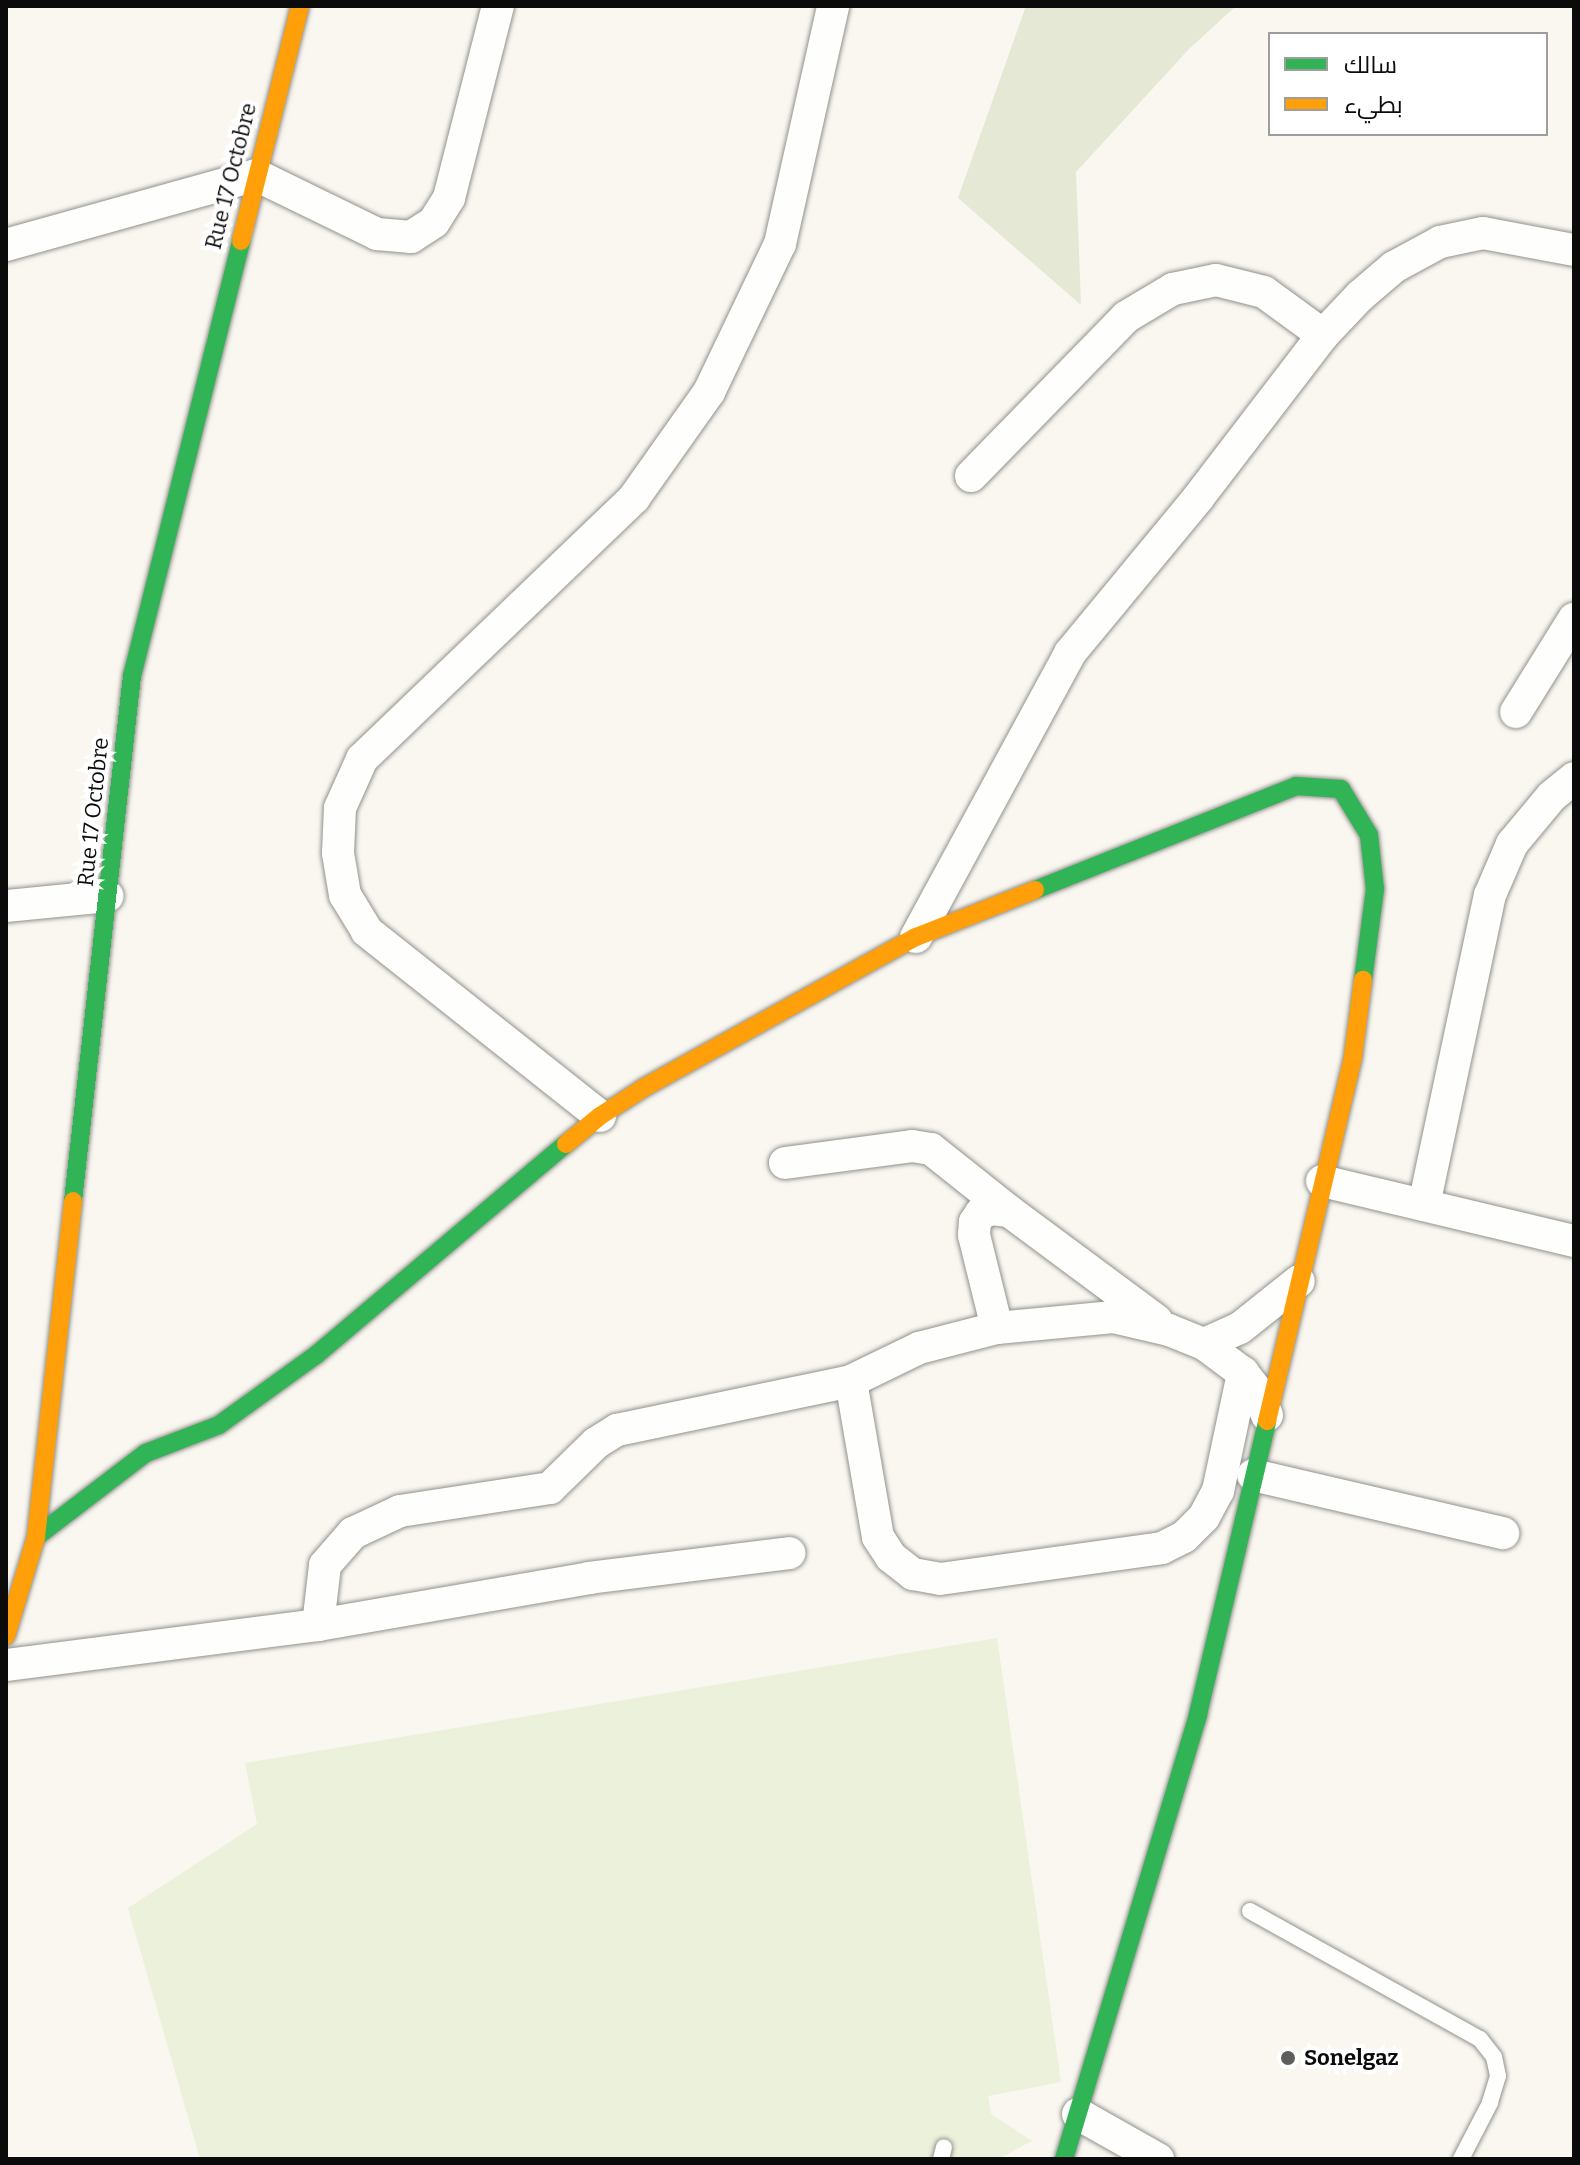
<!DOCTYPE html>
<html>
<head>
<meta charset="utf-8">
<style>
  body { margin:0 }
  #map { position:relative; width:1580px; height:2165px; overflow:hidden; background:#f9f7ef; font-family:Bitter,Cairo,serif }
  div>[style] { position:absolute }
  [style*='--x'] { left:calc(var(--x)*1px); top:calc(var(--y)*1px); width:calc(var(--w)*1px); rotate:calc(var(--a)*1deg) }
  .cemetery>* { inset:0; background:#e4e8d5 }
  .pitch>* { inset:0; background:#ebf1da }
  .roads { filter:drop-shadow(0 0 2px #92918e) drop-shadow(0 0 2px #92918e) }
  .lane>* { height:16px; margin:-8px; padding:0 8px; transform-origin:8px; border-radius:8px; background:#fefefd }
  .street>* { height:32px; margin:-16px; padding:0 16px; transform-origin:16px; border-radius:16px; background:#fefefd }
  .fast>* { height:18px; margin:-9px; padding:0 9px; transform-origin:9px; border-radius:9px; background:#30b455 }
  .slow>* { height:18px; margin:-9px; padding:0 9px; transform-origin:9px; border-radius:9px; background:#ff9f0a }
  .dots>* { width:22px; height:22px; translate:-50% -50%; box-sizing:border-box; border:4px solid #fff; border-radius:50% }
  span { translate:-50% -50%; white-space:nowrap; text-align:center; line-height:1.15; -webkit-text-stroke:8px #fff; paint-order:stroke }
  .street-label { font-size:22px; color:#0b0b0b }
  .poi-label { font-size:22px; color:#0b0b0b; font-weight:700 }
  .left { translate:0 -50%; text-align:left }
  .frame { position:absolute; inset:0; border:8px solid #0b0b0b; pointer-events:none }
  .legend { position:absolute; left:1268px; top:32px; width:280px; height:104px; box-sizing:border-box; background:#fff; border:2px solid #9d9d9d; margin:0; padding:10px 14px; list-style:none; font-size:24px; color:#0b0b0b }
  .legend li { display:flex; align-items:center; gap:16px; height:40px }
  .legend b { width:40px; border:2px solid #9d9d9d }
</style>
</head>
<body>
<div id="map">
  <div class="cemetery">
    <i style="clip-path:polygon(1026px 6px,1236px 6px,1189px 49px,1076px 172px,1081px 305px,958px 198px)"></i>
  </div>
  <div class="pitch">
    <i style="clip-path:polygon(997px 1638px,1061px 2082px,988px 2096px,991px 2114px,1032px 2141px,998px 2159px,200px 2159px,128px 1908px,257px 1824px,245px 1763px)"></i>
  </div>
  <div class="roads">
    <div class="lane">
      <i style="--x:1250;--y:1911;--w:263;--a:29.1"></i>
      <i style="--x:1480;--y:2039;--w:23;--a:52"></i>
      <i style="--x:1494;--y:2057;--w:19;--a:78"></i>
      <i style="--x:1498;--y:2076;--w:28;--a:107"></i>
      <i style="--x:1490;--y:2103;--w:63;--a:117.4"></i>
      <i style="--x:941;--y:2159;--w:12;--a:-76"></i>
    </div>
    <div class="street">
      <i style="--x:6;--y:245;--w:260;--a:-15.6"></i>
      <i style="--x:256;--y:175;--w:135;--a:26"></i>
      <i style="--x:377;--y:234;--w:34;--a:5"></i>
      <i style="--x:411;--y:237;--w:27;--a:-33"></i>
      <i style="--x:434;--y:222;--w:28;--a:-58"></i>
      <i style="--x:449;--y:198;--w:198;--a:-75.7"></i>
      <i style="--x:971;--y:476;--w:222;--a:-45.7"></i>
      <i style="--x:1126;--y:317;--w:55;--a:-30.8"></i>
      <i style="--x:1173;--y:289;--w:44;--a:-11.8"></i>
      <i style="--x:1216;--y:280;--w:49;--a:14"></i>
      <i style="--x:1264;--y:292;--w:73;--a:36.1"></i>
      <i style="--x:1516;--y:712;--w:110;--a:-58.1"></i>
      <i style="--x:6;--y:906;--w:102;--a:-5.6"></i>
      <i style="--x:916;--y:937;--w:323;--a:-61.5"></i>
      <i style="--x:1070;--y:653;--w:201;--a:-50.4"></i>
      <i style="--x:1198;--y:498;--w:205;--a:-52.5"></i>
      <i style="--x:1323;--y:335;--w:54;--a:-46.5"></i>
      <i style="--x:1360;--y:296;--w:45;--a:-40.5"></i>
      <i style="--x:1394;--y:267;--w:52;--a:-28.5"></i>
      <i style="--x:1440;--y:242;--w:44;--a:-11.8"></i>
      <i style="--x:1483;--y:233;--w:93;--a:10.6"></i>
      <i style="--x:600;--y:1116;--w:298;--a:-141.6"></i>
      <i style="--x:367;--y:931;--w:42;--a:-121.4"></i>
      <i style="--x:345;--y:895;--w:43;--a:-99.5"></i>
      <i style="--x:338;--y:853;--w:45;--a:-87.5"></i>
      <i style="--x:340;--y:808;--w:54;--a:-65.8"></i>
      <i style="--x:362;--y:759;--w:377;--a:-43.8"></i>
      <i style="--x:634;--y:498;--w:130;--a:-54.7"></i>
      <i style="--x:709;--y:392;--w:164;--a:-64.4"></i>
      <i style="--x:780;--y:244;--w:244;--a:-77.4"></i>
      <i style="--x:785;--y:1163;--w:128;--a:-7.6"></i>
      <i style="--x:912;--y:1146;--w:19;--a:9"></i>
      <i style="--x:931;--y:1149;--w:100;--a:38.5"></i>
      <i style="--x:1322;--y:1181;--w:259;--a:13.4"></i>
      <i style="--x:1424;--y:1205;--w:317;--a:-78"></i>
      <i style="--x:1490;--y:895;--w:56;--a:-66.7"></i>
      <i style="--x:1512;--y:844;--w:62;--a:-50.2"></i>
      <i style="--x:1552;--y:796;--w:28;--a:-39"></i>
      <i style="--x:997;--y:1328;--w:96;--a:-103.9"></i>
      <i style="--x:974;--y:1235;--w:13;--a:-86"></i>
      <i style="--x:975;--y:1222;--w:11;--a:-56"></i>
      <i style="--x:981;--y:1213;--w:12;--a:-20"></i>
      <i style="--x:992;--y:1209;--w:17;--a:7"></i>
      <i style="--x:1009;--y:1211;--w:184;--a:36.6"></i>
      <i style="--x:1204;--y:1344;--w:39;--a:-24"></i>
      <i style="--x:1240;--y:1328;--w:75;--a:-38.5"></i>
      <i style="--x:851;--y:1381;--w:158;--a:80.2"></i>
      <i style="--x:878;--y:1537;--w:24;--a:57"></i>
      <i style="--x:891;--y:1557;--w:28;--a:38"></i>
      <i style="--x:913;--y:1574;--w:27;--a:10"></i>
      <i style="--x:940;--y:1579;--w:224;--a:-7.9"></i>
      <i style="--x:1162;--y:1548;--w:25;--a:-27"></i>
      <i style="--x:1184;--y:1537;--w:28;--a:-45"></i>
      <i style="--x:1204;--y:1517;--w:30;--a:-62"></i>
      <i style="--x:1218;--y:1491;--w:121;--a:-78"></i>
      <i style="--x:1253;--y:1475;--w:257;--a:13.1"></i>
      <i style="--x:318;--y:1625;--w:60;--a:-83.3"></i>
      <i style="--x:325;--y:1565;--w:43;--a:-48.8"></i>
      <i style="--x:353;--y:1533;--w:52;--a:-25.1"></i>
      <i style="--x:400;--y:1511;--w:152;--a:-8.7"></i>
      <i style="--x:550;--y:1488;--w:64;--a:-44.4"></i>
      <i style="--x:596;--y:1443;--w:25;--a:-32"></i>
      <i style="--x:617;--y:1430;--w:239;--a:-11.8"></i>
      <i style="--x:851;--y:1381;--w:76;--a:-25.9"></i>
      <i style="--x:919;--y:1348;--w:81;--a:-14.4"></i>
      <i style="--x:997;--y:1328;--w:117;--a:-5.4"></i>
      <i style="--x:1113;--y:1317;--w:57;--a:13.1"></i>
      <i style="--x:1169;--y:1330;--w:38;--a:22"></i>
      <i style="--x:1204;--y:1344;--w:49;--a:36.6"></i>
      <i style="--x:1243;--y:1373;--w:24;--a:52"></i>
      <i style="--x:1258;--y:1392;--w:25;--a:69"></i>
      <i style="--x:6;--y:1665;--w:315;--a:-7.3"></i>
      <i style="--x:318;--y:1625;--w:275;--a:-9.8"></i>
      <i style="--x:589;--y:1578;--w:202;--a:-7.1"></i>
      <i style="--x:1078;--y:2114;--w:92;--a:29.4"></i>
    </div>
    <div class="fast">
      <i style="--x:1035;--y:890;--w:281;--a:-21.7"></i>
      <i style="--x:1296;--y:786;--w:45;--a:3.8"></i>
      <i style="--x:1341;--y:789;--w:54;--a:58.7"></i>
      <i style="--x:1369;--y:835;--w:54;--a:83.7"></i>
      <i style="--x:1375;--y:889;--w:92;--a:97.5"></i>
      <i style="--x:73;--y:1201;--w:528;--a:-83.59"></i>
      <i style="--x:132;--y:676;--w:448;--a:-75.9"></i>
      <i style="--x:36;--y:1537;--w:138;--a:-37.4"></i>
      <i style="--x:146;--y:1453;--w:78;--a:-21"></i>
      <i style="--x:219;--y:1425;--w:120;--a:-35.8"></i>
      <i style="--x:316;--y:1355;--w:327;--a:-40.2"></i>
      <i style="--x:1064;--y:2159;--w:465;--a:-73.2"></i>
      <i style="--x:1198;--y:1714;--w:301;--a:-76.7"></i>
    </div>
    <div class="slow">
      <i style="--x:241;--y:241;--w:242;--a:-75.9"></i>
      <i style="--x:566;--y:1144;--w:44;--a:-39.5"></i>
      <i style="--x:600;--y:1116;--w:54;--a:-32.8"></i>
      <i style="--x:645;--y:1087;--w:310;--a:-29"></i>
      <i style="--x:916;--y:937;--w:128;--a:-21.6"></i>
      <i style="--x:1267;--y:1421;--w:375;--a:-76.7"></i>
      <i style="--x:1353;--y:1056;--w:77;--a:-82.5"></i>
      <i style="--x:6;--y:1636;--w:103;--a:-73.1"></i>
      <i style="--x:36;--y:1537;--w:338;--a:-83.7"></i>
    </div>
  </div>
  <div class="dots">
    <i style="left:1288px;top:2058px;background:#5e5e5b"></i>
  </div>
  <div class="street-label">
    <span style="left:231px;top:176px;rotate:-76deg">Rue 17 Octobre</span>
    <span style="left:93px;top:812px;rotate:-84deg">Rue 17 Octobre</span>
  </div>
  <div class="poi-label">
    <span class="left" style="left:1304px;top:2058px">Sonelgaz</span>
  </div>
  <div class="frame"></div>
  <ul class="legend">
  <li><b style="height:10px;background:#30b455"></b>سالك</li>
  <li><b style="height:10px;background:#ff9f0a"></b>بطيء</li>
  </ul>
</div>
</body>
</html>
